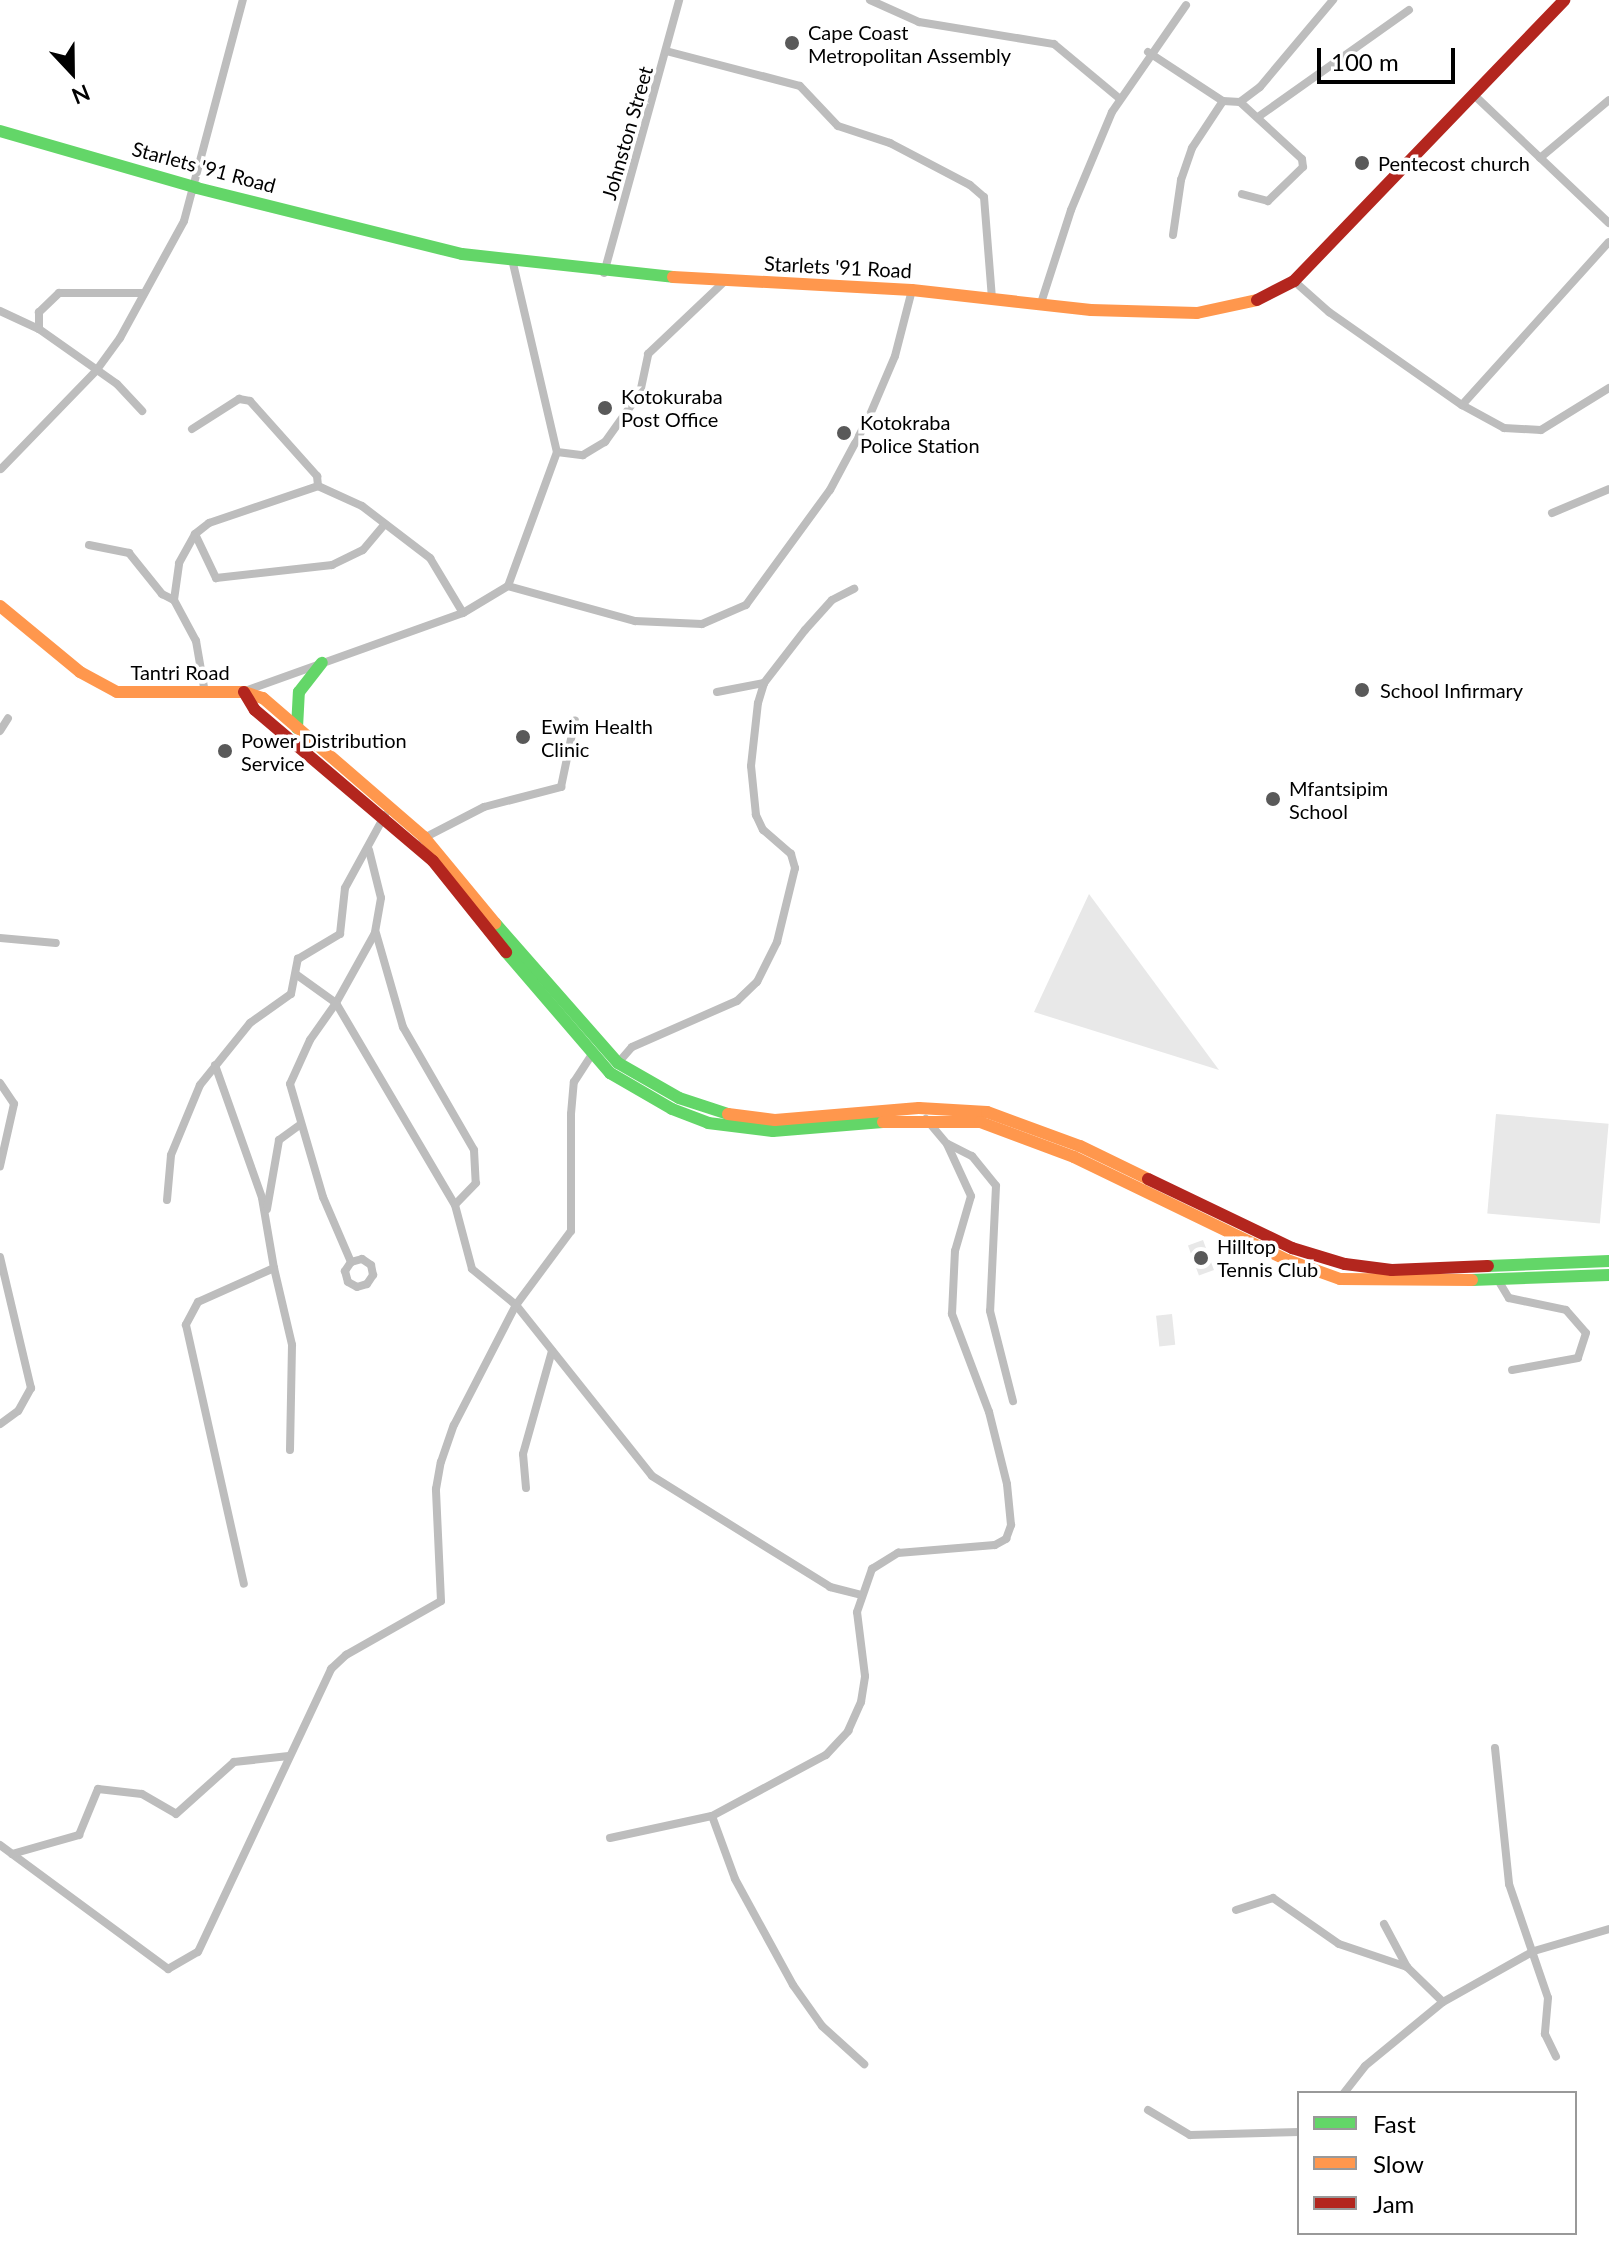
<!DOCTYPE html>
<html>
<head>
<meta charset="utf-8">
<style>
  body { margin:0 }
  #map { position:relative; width:1609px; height:2267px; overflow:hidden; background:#fff; font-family:Lato,sans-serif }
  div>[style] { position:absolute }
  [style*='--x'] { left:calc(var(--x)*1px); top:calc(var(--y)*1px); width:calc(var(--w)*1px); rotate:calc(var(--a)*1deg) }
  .green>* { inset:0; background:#e8e8e8; transform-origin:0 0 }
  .street>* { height:8px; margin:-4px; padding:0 4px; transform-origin:4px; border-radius:4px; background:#bdbdbd }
  .fast>* { height:12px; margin:-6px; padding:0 6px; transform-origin:6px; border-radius:6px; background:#63d668 }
  .slow>* { height:12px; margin:-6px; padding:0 6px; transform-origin:6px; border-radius:6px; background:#ff974d }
  .jam>* { height:12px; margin:-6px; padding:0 6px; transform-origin:6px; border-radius:6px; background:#b3261e }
  .dots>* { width:22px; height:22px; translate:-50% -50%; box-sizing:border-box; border:4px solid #fff; border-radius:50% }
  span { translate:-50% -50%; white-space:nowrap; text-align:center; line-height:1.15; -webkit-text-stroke:7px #fff; paint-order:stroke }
  .poi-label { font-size:20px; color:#000 }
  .left { translate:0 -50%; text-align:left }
  .street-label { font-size:20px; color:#000 }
  .legend { position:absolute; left:1297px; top:2091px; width:280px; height:144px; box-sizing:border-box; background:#fff; border:2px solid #999; margin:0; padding:10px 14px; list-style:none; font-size:24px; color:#000 }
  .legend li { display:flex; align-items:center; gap:16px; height:40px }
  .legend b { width:40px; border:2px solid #999 }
  .north { position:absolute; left:32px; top:32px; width:80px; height:80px; -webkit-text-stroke:6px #fff; paint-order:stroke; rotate:158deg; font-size:22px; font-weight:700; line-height:32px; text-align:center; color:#000 }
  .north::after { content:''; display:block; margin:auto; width:28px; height:36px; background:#000; clip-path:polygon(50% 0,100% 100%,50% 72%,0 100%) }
  .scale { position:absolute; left:1317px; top:48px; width:138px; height:36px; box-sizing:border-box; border:4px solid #000; border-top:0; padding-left:10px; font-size:24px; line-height:28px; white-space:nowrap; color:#000; -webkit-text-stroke:6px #fff; paint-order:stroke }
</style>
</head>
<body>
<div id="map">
  <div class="green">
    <i style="clip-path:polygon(1089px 894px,1219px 1070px,1034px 1012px)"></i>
    <i style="left:1496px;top:1114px;width:113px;height:100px;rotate:5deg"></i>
    <i style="left:1203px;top:1240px;width:32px;height:16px;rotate:70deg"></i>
    <i style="left:1172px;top:1314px;width:31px;height:16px;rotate:84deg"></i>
  </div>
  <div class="street">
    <i style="--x:870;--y:0;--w:54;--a:24.2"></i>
    <i style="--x:919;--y:22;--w:137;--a:9.3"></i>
    <i style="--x:1054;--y:44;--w:86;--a:39.8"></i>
    <i style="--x:666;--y:51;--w:138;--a:14.6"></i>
    <i style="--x:800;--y:86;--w:55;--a:46.5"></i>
    <i style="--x:838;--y:126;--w:55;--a:18.1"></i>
    <i style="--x:890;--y:143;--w:90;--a:27.7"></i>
    <i style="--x:970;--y:185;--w:18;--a:41"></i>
    <i style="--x:984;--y:197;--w:102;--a:85.5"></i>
    <i style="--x:1148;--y:52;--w:90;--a:33.2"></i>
    <i style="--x:1223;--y:101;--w:17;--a:3"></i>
    <i style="--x:1240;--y:102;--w:25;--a:-37"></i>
    <i style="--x:1260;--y:87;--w:114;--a:-50"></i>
    <i style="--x:1474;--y:95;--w:186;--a:43.5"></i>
    <i style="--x:1240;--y:102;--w:84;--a:42.6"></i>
    <i style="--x:1302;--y:159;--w:8;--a:83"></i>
    <i style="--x:1303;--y:167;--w:49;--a:135.8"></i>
    <i style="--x:1268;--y:201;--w:27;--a:-165"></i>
    <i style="--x:1258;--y:117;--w:185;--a:-35.3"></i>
    <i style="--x:1540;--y:158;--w:90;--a:-40"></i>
    <i style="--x:1173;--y:235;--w:56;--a:-81.7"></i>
    <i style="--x:1181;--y:180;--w:34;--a:-71"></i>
    <i style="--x:1192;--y:148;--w:56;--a:-56.6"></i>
    <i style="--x:512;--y:259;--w:198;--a:76.9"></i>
    <i style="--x:604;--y:273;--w:283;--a:-74.6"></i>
    <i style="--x:1294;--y:281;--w:47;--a:41.5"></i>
    <i style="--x:1329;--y:312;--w:162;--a:35"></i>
    <i style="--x:1462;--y:405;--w:48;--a:28.7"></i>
    <i style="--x:1504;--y:428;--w:37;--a:3"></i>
    <i style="--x:1541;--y:430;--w:80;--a:-31.7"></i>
    <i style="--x:141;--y:293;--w:82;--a:180"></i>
    <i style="--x:59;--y:293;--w:28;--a:136"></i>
    <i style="--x:39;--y:312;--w:17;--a:90"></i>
    <i style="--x:39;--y:329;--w:95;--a:35.2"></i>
    <i style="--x:117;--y:384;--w:37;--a:47"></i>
    <i style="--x:1041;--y:303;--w:98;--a:-72.1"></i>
    <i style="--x:1071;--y:210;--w:106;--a:-67.3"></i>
    <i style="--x:1112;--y:112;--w:130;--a:-55.3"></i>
    <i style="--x:0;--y:311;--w:43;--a:24.8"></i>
    <i style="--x:1462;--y:405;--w:219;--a:-48"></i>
    <i style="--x:192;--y:429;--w:56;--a:-32.6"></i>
    <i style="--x:239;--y:399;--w:11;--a:10"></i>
    <i style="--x:250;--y:401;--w:101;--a:48.2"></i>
    <i style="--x:317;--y:476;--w:10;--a:84"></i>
    <i style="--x:1;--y:469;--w:136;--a:-45.9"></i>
    <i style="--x:96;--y:371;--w:41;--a:-54"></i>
    <i style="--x:120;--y:338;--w:133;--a:-61.3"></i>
    <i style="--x:184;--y:221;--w:229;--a:-75.1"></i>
    <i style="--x:318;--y:486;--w:48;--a:24.4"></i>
    <i style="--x:362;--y:506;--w:86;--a:37.4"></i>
    <i style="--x:430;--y:558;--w:64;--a:59"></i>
    <i style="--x:1552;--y:513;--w:62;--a:-22.8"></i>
    <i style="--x:195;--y:534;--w:49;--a:64.5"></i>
    <i style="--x:216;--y:578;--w:117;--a:-6.4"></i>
    <i style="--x:332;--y:565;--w:34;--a:-26"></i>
    <i style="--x:363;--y:550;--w:34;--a:-50"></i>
    <i style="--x:89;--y:545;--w:41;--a:11.3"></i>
    <i style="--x:129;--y:553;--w:53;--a:51.2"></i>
    <i style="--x:162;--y:594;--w:13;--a:27"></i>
    <i style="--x:508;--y:586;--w:132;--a:15.4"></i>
    <i style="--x:635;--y:621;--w:67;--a:2.6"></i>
    <i style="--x:702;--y:624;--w:48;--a:-23.4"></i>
    <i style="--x:746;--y:605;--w:142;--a:-53.9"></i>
    <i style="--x:830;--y:490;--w:83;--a:-61.9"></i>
    <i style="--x:869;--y:417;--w:66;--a:-66.9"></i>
    <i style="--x:895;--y:356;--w:68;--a:-75.6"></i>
    <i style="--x:245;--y:691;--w:232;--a:-19.7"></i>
    <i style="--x:463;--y:613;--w:52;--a:-31"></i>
    <i style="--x:508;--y:586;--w:143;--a:-69.9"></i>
    <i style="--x:557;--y:452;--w:26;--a:7"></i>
    <i style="--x:583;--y:455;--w:26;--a:-31"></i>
    <i style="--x:605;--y:442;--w:60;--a:-54.5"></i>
    <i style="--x:640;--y:393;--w:40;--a:-78"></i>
    <i style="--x:648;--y:354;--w:108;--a:-43.5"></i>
    <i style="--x:717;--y:692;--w:48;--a:-10.8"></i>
    <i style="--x:205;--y:693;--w:53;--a:-99.8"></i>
    <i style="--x:196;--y:641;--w:47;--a:-118.2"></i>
    <i style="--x:174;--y:600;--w:37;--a:-82"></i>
    <i style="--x:179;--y:563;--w:33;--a:-61"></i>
    <i style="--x:195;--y:534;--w:18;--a:-38"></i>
    <i style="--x:209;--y:523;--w:115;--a:-18.7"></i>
    <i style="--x:0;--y:731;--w:15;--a:-58"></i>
    <i style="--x:422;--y:839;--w:70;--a:-27.3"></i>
    <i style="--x:484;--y:807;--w:80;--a:-14.6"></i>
    <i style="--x:561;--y:787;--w:68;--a:-78.2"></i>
    <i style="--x:369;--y:850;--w:49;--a:76"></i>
    <i style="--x:381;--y:898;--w:36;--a:100"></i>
    <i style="--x:375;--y:933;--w:80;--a:119.1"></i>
    <i style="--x:336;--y:1003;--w:234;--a:59.5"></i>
    <i style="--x:455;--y:1205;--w:66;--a:75.1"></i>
    <i style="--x:472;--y:1269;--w:57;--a:39.3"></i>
    <i style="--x:516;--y:1305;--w:218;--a:51.5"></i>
    <i style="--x:652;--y:1476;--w:210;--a:31.9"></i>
    <i style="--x:830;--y:1587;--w:30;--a:14"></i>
    <i style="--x:376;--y:933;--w:98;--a:74"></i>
    <i style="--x:403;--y:1027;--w:142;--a:60"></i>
    <i style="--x:474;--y:1150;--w:33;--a:87"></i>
    <i style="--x:476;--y:1183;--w:30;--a:134"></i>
    <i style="--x:0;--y:938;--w:56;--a:5.1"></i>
    <i style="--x:297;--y:975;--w:48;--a:35.7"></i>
    <i style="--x:336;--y:1003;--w:45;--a:125.1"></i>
    <i style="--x:310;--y:1040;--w:48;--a:114.4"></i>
    <i style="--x:290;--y:1084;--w:118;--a:73.7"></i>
    <i style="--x:323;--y:1197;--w:71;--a:66.7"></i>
    <i style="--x:351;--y:1262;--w:11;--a:124"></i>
    <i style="--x:345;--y:1271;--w:11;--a:75"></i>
    <i style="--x:348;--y:1282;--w:10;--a:29"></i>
    <i style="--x:357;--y:1287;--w:10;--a:-17"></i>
    <i style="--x:367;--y:1284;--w:11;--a:-56"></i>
    <i style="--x:373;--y:1275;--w:10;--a:-101"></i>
    <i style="--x:371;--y:1265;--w:11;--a:-146"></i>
    <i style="--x:362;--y:1259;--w:11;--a:165"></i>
    <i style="--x:618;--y:1063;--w:21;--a:-49"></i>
    <i style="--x:632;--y:1047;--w:115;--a:-23.7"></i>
    <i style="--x:737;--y:1001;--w:28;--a:-44"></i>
    <i style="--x:757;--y:982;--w:45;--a:-63.4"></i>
    <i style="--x:777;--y:942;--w:76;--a:-76.3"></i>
    <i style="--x:795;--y:868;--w:15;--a:-106"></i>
    <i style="--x:791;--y:854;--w:37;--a:-139"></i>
    <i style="--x:763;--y:830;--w:17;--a:-115"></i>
    <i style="--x:756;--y:815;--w:49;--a:-95.8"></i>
    <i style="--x:751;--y:766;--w:63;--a:-83.7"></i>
    <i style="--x:758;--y:703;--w:21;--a:-73"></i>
    <i style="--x:764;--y:683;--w:67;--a:-52.3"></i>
    <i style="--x:805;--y:630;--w:40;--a:-48"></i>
    <i style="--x:832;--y:600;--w:25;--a:-27"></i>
    <i style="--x:215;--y:1065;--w:141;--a:70.5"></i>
    <i style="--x:262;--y:1198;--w:71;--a:80.3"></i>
    <i style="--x:274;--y:1268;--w:83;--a:155.9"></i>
    <i style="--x:198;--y:1302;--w:26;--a:118"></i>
    <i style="--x:186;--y:1325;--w:265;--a:77.4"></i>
    <i style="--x:0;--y:1083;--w:25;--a:56"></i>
    <i style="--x:14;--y:1104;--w:64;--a:102.7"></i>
    <i style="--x:948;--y:1144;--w:27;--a:27"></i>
    <i style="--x:972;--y:1156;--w:38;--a:51"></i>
    <i style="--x:996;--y:1186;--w:125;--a:92.7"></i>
    <i style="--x:990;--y:1311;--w:93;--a:75.7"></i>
    <i style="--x:167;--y:1200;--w:45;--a:-84.9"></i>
    <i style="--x:171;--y:1155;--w:76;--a:-67.5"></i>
    <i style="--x:200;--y:1085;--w:80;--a:-51.1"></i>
    <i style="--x:250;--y:1023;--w:50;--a:-35.3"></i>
    <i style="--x:291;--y:994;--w:36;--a:-79"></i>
    <i style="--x:298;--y:959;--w:49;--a:-30.8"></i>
    <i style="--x:340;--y:934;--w:46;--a:-83.8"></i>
    <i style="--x:345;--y:888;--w:83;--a:-61.3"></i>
    <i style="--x:267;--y:1209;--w:70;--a:-80.1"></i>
    <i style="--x:279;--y:1140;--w:27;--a:-36"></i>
    <i style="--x:0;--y:1257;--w:135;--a:76.7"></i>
    <i style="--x:31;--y:1388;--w:26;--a:119"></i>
    <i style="--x:18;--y:1411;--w:22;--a:144"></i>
    <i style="--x:274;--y:1268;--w:79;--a:76.8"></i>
    <i style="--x:292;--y:1345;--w:105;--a:91.1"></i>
    <i style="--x:1498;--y:1280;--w:21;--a:59"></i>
    <i style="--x:1509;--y:1298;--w:58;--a:11.9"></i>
    <i style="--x:1566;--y:1310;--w:30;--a:49"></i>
    <i style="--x:1586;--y:1333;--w:26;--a:108"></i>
    <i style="--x:1578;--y:1358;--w:67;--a:169.7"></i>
    <i style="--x:526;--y:1488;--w:34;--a:-95"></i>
    <i style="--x:523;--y:1454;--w:107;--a:-74.3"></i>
    <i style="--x:1495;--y:1748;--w:137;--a:84.1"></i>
    <i style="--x:1509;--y:1884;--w:120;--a:71.1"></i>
    <i style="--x:1548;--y:1998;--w:36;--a:95"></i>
    <i style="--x:1545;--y:2034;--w:25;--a:64"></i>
    <i style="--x:712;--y:1816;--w:67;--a:69.9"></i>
    <i style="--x:735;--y:1879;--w:121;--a:61.3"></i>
    <i style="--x:793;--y:1985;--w:50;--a:54.7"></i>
    <i style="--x:822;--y:2026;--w:57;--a:42.1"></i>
    <i style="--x:610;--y:1838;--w:104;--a:-12.2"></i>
    <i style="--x:712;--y:1816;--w:129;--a:-28.2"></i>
    <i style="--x:826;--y:1755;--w:33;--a:-47"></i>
    <i style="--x:848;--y:1731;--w:32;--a:-66"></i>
    <i style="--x:861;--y:1702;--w:26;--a:-81"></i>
    <i style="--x:865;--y:1676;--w:64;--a:-97.1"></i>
    <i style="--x:857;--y:1612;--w:46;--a:-70.8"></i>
    <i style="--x:872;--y:1569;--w:31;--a:-32"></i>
    <i style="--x:898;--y:1553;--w:97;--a:-4.7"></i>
    <i style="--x:995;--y:1545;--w:13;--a:-29"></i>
    <i style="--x:1006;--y:1539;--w:15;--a:-70"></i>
    <i style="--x:1011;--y:1525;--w:41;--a:-95.6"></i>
    <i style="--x:1007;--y:1484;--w:74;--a:-104"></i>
    <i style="--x:989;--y:1412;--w:105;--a:-110.7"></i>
    <i style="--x:952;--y:1314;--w:63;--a:-87.3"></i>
    <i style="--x:955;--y:1251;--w:57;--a:-73.8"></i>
    <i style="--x:971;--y:1196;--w:57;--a:-114.8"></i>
    <i style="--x:947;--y:1144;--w:33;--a:-130"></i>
    <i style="--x:0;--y:1845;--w:209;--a:36.4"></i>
    <i style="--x:168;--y:1969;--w:34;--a:-30"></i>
    <i style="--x:198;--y:1952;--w:313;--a:-64.8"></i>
    <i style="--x:331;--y:1669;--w:21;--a:-43"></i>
    <i style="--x:346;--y:1655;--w:109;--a:-29.6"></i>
    <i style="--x:441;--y:1601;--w:112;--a:-92.6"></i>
    <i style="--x:436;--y:1489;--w:27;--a:-80"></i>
    <i style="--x:441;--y:1462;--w:39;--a:-71"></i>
    <i style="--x:454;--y:1425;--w:135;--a:-62.7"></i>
    <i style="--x:516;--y:1305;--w:92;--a:-53.4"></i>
    <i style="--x:571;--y:1231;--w:117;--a:-90"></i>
    <i style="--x:571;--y:1114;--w:32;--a:-85"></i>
    <i style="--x:574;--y:1082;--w:33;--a:-57"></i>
    <i style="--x:12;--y:1854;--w:70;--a:-15.8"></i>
    <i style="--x:79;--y:1835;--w:50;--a:-67.6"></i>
    <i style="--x:98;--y:1789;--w:44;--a:6.5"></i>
    <i style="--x:142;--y:1794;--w:39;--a:30"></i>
    <i style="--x:176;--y:1814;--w:78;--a:-41.9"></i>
    <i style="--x:234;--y:1762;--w:55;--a:-6.2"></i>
    <i style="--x:1236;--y:1910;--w:39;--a:-18"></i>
    <i style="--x:1273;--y:1898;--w:80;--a:34.9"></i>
    <i style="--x:1339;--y:1944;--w:72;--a:18.7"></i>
    <i style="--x:1407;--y:1967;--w:50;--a:44.2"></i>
    <i style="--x:1384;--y:1924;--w:49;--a:61.9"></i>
    <i style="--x:1344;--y:2093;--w:34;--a:-52"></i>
    <i style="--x:1365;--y:2066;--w:101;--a:-39.4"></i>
    <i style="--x:1443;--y:2002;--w:104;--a:-29.3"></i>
    <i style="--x:1534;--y:1951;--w:78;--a:-16.3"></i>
    <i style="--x:1148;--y:2110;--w:49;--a:30.8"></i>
    <i style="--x:1190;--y:2135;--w:109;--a:-1.6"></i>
  </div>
  <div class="fast">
    <i style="--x:0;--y:131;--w:205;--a:16.1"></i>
    <i style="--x:197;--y:188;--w:273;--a:14"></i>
    <i style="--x:462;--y:254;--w:212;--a:6.2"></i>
    <i style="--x:297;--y:728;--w:36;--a:-87"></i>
    <i style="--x:299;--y:692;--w:37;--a:-52"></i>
    <i style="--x:495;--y:923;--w:186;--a:48.7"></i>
    <i style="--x:618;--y:1063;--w:70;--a:29.8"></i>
    <i style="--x:679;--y:1098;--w:52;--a:18.1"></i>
    <i style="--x:506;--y:952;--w:160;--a:49.3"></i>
    <i style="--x:610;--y:1073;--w:72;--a:30.1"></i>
    <i style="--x:672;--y:1109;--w:39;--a:21"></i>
    <i style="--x:708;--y:1123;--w:65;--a:7"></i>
    <i style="--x:773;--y:1131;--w:110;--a:-4.7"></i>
    <i style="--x:1488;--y:1266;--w:121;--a:-2.4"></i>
    <i style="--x:1472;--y:1280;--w:137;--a:-2.1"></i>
  </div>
  <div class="slow">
    <i style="--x:673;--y:277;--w:239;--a:3.1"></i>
    <i style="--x:912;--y:290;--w:180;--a:6.4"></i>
    <i style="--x:1091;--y:310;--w:106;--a:1.6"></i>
    <i style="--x:1197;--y:313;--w:61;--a:-12.2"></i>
    <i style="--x:0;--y:606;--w:104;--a:39.5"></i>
    <i style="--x:80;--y:672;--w:42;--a:28.4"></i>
    <i style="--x:117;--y:692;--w:127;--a:0"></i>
    <i style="--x:244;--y:692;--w:20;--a:18"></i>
    <i style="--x:263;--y:698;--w:213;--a:40.8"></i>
    <i style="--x:424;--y:837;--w:112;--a:50.5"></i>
    <i style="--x:728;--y:1114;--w:47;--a:7.3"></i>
    <i style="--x:775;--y:1120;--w:144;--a:-4.8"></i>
    <i style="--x:919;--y:1108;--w:68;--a:3.4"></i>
    <i style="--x:987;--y:1112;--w:99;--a:20.1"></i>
    <i style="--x:1080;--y:1146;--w:76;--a:25.9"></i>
    <i style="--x:883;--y:1122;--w:97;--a:0"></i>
    <i style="--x:980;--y:1122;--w:100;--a:20.4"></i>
    <i style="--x:1074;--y:1157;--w:237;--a:25.8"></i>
    <i style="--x:1287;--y:1260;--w:56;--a:19.7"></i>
    <i style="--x:1340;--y:1279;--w:132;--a:0.4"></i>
  </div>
  <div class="jam">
    <i style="--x:1257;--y:300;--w:42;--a:-27.2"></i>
    <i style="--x:1294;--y:281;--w:390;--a:-46.1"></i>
    <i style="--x:244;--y:692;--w:21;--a:59"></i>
    <i style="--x:255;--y:710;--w:233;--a:40.3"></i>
    <i style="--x:433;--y:861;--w:117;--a:51.3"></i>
    <i style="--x:1148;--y:1179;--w:160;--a:25.6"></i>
    <i style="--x:1292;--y:1248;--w:55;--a:16.8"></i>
    <i style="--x:1345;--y:1264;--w:47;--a:7.3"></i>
    <i style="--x:1392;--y:1270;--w:96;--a:-2.4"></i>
  </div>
  <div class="dots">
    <i style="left:792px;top:43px;background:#595959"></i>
    <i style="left:1362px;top:163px;background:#595959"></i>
    <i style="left:605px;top:408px;background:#595959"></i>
    <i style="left:844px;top:433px;background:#595959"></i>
    <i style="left:1362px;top:690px;background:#595959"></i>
    <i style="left:523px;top:737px;background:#595959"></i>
    <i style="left:225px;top:751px;background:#595959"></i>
    <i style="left:1273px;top:799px;background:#595959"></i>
    <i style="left:1201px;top:1258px;background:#595959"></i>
  </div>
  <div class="poi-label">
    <span class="left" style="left:808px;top:44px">Cape Coast<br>Metropolitan Assembly</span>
    <span class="left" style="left:1378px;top:163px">Pentecost church</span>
    <span class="left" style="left:621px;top:408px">Kotokuraba<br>Post Office</span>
    <span class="left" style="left:860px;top:434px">Kotokraba<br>Police Station</span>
    <span class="left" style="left:1380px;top:690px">School Infirmary</span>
    <span class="left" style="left:541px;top:738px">Ewim Health<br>Clinic</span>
    <span class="left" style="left:241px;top:752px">Power Distribution<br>Service</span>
    <span class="left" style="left:1289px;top:800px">Mfantsipim<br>School</span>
    <span class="left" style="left:1217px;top:1258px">Hilltop<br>Tennis Club</span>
  </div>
  <div class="street-label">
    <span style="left:627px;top:133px;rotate:-74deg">Johnston Street</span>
    <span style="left:204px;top:167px;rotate:15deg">Starlets '91 Road</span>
    <span style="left:838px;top:267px;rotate:3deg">Starlets '91 Road</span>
    <span style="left:180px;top:672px">Tantri Road</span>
  </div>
  <ul class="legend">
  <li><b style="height:10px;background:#63d668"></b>Fast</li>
  <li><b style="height:10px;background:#ff974d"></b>Slow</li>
  <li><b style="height:10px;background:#b3261e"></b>Jam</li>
  </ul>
  <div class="north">N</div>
  <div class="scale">100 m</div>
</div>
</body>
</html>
